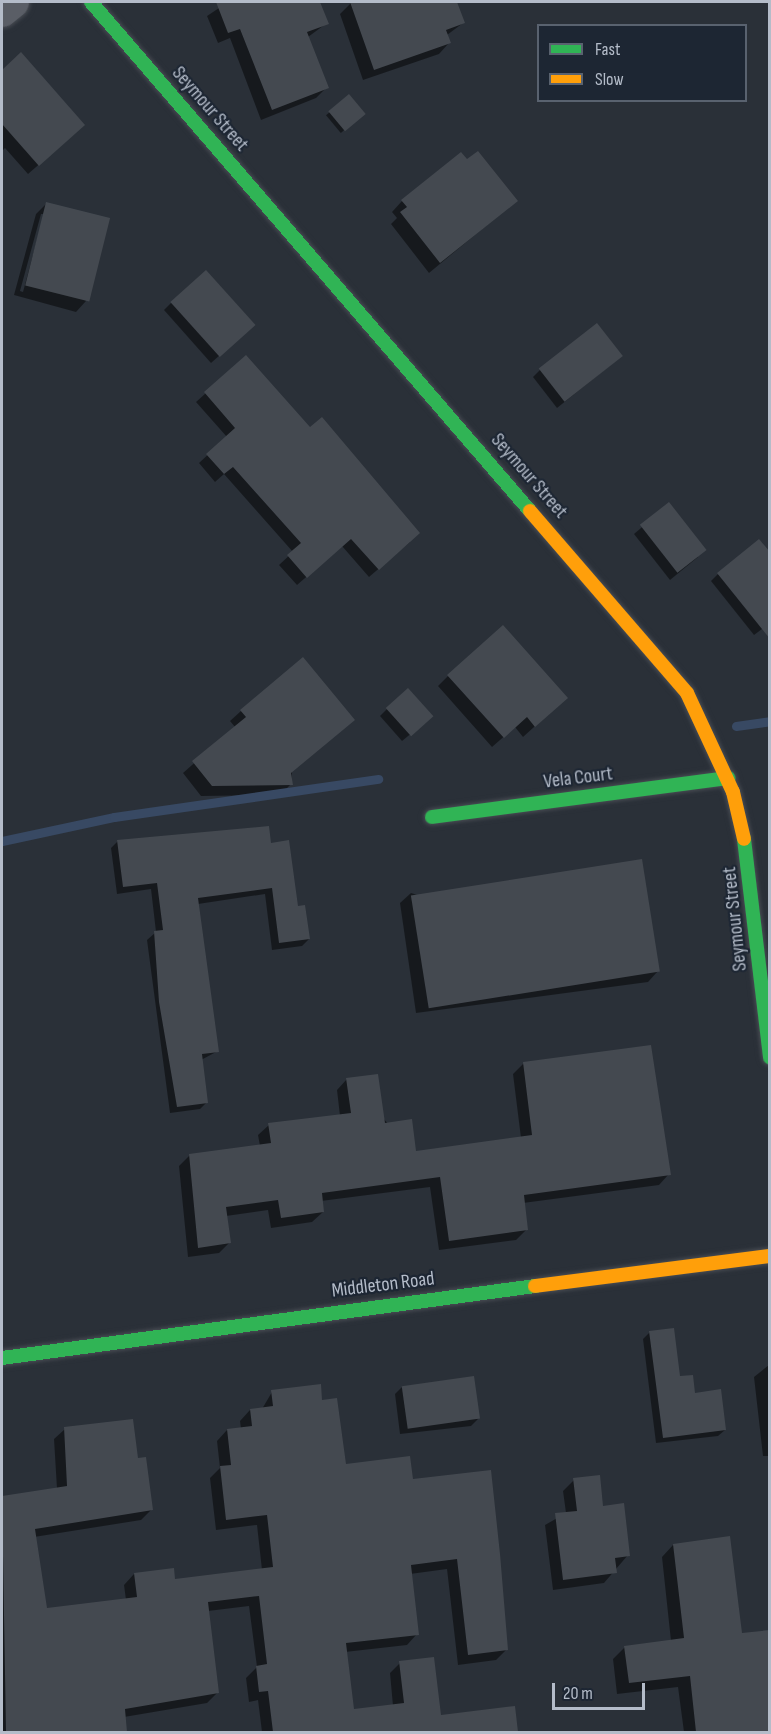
<!DOCTYPE html>
<html>
<head>
<meta charset="utf-8">
<style>
  body { margin:0 }
  #map { position:relative; width:771px; height:1734px; overflow:hidden; background:#2a3038; font-family:"Sofia Sans Condensed",sans-serif }
  div>[style] { position:absolute }
  [style*='--x'] { left:calc(var(--x)*1px); top:calc(var(--y)*1px); width:calc(var(--w)*1px); rotate:calc(var(--a)*1deg) }
  .shadow>* { inset:0; background:#0007; transform-origin:0 0 }
  .stream>* { height:9px; margin:-4.5px; padding:0 4.5px; transform-origin:4.5px; border-radius:4.5px; background:#384963 }
  .building>* { inset:0; background:#444950; transform-origin:0 0 }
  .roads { filter:drop-shadow(0 0 2px #484c53) drop-shadow(0 0 2px #484c53) }
  .street>* { height:32px; margin:-16px; padding:0 16px; transform-origin:16px; border-radius:16px; background:#5a5e66 }
  .fast>* { height:14px; margin:-7px; padding:0 7px; transform-origin:7px; border-radius:7px; background:#30b455 }
  .slow>* { height:14px; margin:-7px; padding:0 7px; transform-origin:7px; border-radius:7px; background:#ff9f0a }
  span { translate:-50% -50%; white-space:nowrap; text-align:center; line-height:1.15; -webkit-text-stroke:4.5px #1d2633; paint-order:stroke }
  .street-label { font-size:20px; color:#b4bcc9 }
  .frame { position:absolute; inset:0; border:3px solid #b4bcc9; pointer-events:none }
  .legend { position:absolute; left:537px; top:24px; width:210px; height:78px; box-sizing:border-box; background:#1d2633; border:2px solid #59626f; margin:0; padding:8px 10px; list-style:none; font-size:18px; color:#b4bcc9 }
  .legend li { display:flex; align-items:center; gap:12px; height:30px }
  .legend b { width:30px; border:2px solid #59626f }
  .scale { position:absolute; left:552px; top:1683px; width:93px; height:27px; box-sizing:border-box; border:3px solid #b4bcc9; border-top:0; padding-left:8px; font-size:18px; line-height:21px; white-space:nowrap; color:#b4bcc9; -webkit-text-stroke:4px #1d2633; paint-order:stroke }
</style>
</head>
<body>
<div id="map">
  <div class="shadow">
    <i style="clip-path:polygon(228px 2px,319px 2px,327px 23px,308px 37px,327px 87px,316px 98px,261px 120px,230px 38px,218px 43px,207px 16px)"></i>
    <i style="clip-path:polygon(456px 2px,463px 23px,447px 35px,449px 43px,439px 54px,363px 80px,340px 14px,351px 3px)"></i>
    <i style="clip-path:polygon(21px 55px,74px 134px,28px 174px,5px 148px,2px 151px,2px 72px)"></i>
    <i style="left:349px;top:96px;width:23px;height:30px;rotate:50deg"></i>
    <i style="clip-path:polygon(402px 201px,516px 201px,429px 273px,391px 224px,397px 218px,392px 212px)"></i>
    <i style="clip-path:polygon(evenodd,47px 203px,86px 301px,76px 312px,14px 295px,36px 214px,47px 203px,41px 214px,44px 214px,23px 292px,20px 291px,41px 214px)"></i>
    <i style="clip-path:polygon(171px 303px,246px 332px,211px 363px,164px 310px)"></i>
    <i style="clip-path:polygon(246px 357px,410px 542px,369px 577px,342px 546px,297px 585px,279px 565px,293px 552px,224px 474px,215px 482px,199px 463px,227px 437px,196px 402px)"></i>
    <i style="clip-path:polygon(613px 363px,557px 408px,533px 377px,540px 370px)"></i>
    <i style="clip-path:polygon(669px 504px,698px 557px,670px 580px,634px 534px)"></i>
    <i style="clip-path:polygon(718px 574px,770px 623px,754px 635px,711px 581px)"></i>
    <i style="clip-path:polygon(302px 659px,291px 784px,280px 795px,201px 796px,183px 773px,235px 727px,230px 721px,241px 711px)"></i>
    <i style="clip-path:polygon(448px 676px,555px 708px,523px 737px,515px 727px,492px 747px,438px 686px)"></i>
    <i style="clip-path:polygon(387px 709px,424px 723px,402px 741px,380px 716px)"></i>
    <i style="clip-path:polygon(118px 841px,270px 845px,309px 939px,302px 946px,272px 950px,265px 894px,198px 904px,218px 1051px,201px 1060px,207px 1102px,200px 1109px,170px 1113px,147px 940px,156px 932px,151px 889px,117px 894px,111px 848px)"></i>
    <i style="clip-path:polygon(411px 893px,658px 971px,648px 982px,416px 1013px,400px 903px)"></i>
    <i style="clip-path:polygon(523px 1064px,669px 1174px,659px 1185px,523px 1203px,527px 1229px,516px 1240px,439px 1250px,430px 1187px,321px 1201px,323px 1212px,312px 1222px,271px 1228px,268px 1210px,226px 1216px,229px 1243px,219px 1253px,188px 1257px,179px 1166px,190px 1155px,260px 1146px,258px 1135px,269px 1125px,340px 1116px,337px 1090px,347px 1079px,415px 1153px,521px 1138px,513px 1074px)"></i>
    <i style="clip-path:polygon(770px 1329px,770px 1456px,763px 1456px,754px 1377px,769px 1365px)"></i>
    <i style="clip-path:polygon(650px 1332px,679px 1378px,725px 1430px,718px 1436px,656px 1443px,643px 1339px)"></i>
    <i style="clip-path:polygon(403px 1386px,478px 1419px,471px 1426px,400px 1434px,395px 1394px)"></i>
    <i style="clip-path:polygon(272px 1392px,321px 1401px,344px 1466px,411px 1480px,489px 1472px,506px 1650px,496px 1660px,458px 1665px,447px 1569px,410px 1574px,417px 1634px,407px 1645px,345px 1652px,352px 1711px,393px 1706px,390px 1673px,400px 1663px,439px 1717px,514px 1708px,517px 1732px,262px 1732px,258px 1700px,249px 1702px,246px 1678px,257px 1667px,249px 1606px,208px 1611px,218px 1692px,207px 1703px,124px 1717px,126px 1732px,2px 1732px,2px 1497px,57px 1489px,54px 1439px,65px 1429px,137px 1459px,151px 1510px,141px 1520px,34px 1537px,45px 1610px,126px 1600px,124px 1585px,134px 1574px,174px 1580px,262px 1570px,257px 1525px,216px 1530px,210px 1478px,220px 1468px,217px 1441px,227px 1430px,241px 1429px,240px 1421px,250px 1410px,262px 1409px)"></i>
    <i style="clip-path:polygon(574px 1480px,602px 1507px,628px 1555px,604px 1583px,553px 1590px,545px 1525px,566px 1513px,563px 1491px)"></i>
    <i style="clip-path:polygon(673px 1545px,741px 1635px,770px 1631px,770px 1732px,684px 1732px,678px 1687px,617px 1694px,613px 1659px,625px 1647px,671px 1641px,662px 1557px)"></i>
  </div>
  <div class="stream">
    <i style="--x:736;--y:726;--w:34;--a:-8"></i>
    <i style="--x:2;--y:841;--w:115;--a:-12.1"></i>
    <i style="--x:114;--y:817;--w:267;--a:-8.2"></i>
  </div>
  <div class="building">
    <i style="clip-path:polygon(216px 2px,320px 2px,329px 24px,307px 32px,329px 88px,272px 110px,240px 29px,228px 33px)"></i>
    <i style="clip-path:polygon(350px 2px,457px 2px,465px 23px,446px 30px,451px 43px,374px 70px)"></i>
    <i style="clip-path:polygon(21px 52px,85px 125px,39px 166px,2px 124px,2px 70px)"></i>
    <i style="left:349px;top:94px;width:26px;height:27px;rotate:50deg"></i>
    <i style="clip-path:polygon(478px 151px,518px 201px,440px 263px,400px 212px,407px 207px,401px 200px,461px 152px,467px 159px)"></i>
    <i style="left:46px;top:202px;width:66px;height:86px;rotate:14deg"></i>
    <i style="left:206px;top:270px;width:74px;height:48px;rotate:48deg"></i>
    <i style="left:597px;top:323px;width:42px;height:74px;rotate:52deg"></i>
    <i style="clip-path:polygon(246px 355px,310px 427px,322px 417px,420px 533px,379px 570px,351px 539px,307px 578px,287px 555px,301px 543px,233px 467px,224px 474px,206px 454px,235px 428px,204px 392px)"></i>
    <i style="left:669px;top:502px;width:61px;height:37px;rotate:52deg"></i>
    <i style="clip-path:polygon(759px 539px,770px 552px,770px 639px,717px 573px)"></i>
    <i style="clip-path:polygon(503px 625px,568px 698px,535px 727px,527px 717px,504px 738px,447px 675px)"></i>
    <i style="clip-path:polygon(303px 657px,355px 720px,291px 773px,293px 785px,212px 786px,192px 761px,246px 717px,240px 710px)"></i>
    <i style="left:408px;top:688px;width:38px;height:30px;rotate:48deg"></i>
    <i style="clip-path:polygon(269px 826px,271px 843px,289px 840px,298px 906px,305px 905px,310px 939px,279px 943px,272px 888px,198px 898px,219px 1052px,202px 1054px,208px 1103px,177px 1107px,159px 1002px,154px 931px,163px 930px,157px 883px,123px 887px,117px 840px)"></i>
    <i style="left:642px;top:859px;width:114px;height:234px;rotate:81deg"></i>
    <i style="clip-path:polygon(651px 1045px,671px 1175px,524px 1195px,528px 1230px,449px 1241px,440px 1177px,322px 1193px,324px 1212px,281px 1218px,278px 1200px,226px 1207px,231px 1243px,198px 1248px,189px 1154px,271px 1143px,268px 1123px,351px 1113px,346px 1078px,378px 1074px,385px 1123px,412px 1119px,416px 1151px,532px 1135px,523px 1062px)"></i>
    <i style="clip-path:polygon(674px 1328px,680px 1376px,693px 1375px,695px 1393px,721px 1389px,726px 1430px,663px 1438px,649px 1331px)"></i>
    <i style="left:474px;top:1376px;width:43px;height:73px;rotate:82deg"></i>
    <i style="clip-path:polygon(321px 1384px,322px 1400px,337px 1398px,346px 1464px,410px 1456px,413px 1479px,491px 1470px,500px 1554px,508px 1650px,468px 1655px,457px 1559px,411px 1565px,419px 1635px,346px 1643px,354px 1709px,404px 1703px,399px 1661px,434px 1657px,441px 1715px,515px 1706px,518px 1732px,273px 1732px,268px 1691px,259px 1692px,256px 1666px,267px 1664px,259px 1596px,208px 1602px,219px 1693px,125px 1709px,127px 1732px,6px 1732px,2px 1496px,67px 1486px,64px 1427px,133px 1419px,138px 1458px,146px 1457px,153px 1510px,35px 1529px,47px 1608px,137px 1597px,134px 1573px,174px 1568px,175px 1579px,273px 1567px,267px 1515px,226px 1520px,220px 1466px,231px 1465px,227px 1429px,252px 1426px,250px 1409px,273px 1406px,271px 1390px)"></i>
    <i style="clip-path:polygon(600px 1475px,603px 1506px,624px 1503px,630px 1556px,615px 1558px,617px 1573px,563px 1580px,555px 1513px,577px 1511px,573px 1478px)"></i>
    <i style="clip-path:polygon(730px 1536px,742px 1633px,770px 1630px,770px 1732px,696px 1732px,690px 1676px,629px 1683px,624px 1646px,684px 1638px,673px 1544px)"></i>
  </div>
  <div class="roads">
    <div class="street">
      <i style="--x:2;--y:11;--w:14;--a:-39"></i>
    </div>
    <div class="fast">
      <i style="--x:91;--y:2;--w:672;--a:49.22"></i>
      <i style="--x:432;--y:817;--w:299;--a:-7.5"></i>
      <i style="--x:744;--y:839;--w:220;--a:83.2"></i>
      <i style="--x:2;--y:1358;--w:538;--a:-7.69"></i>
    </div>
    <div class="slow">
      <i style="--x:530;--y:511;--w:240;--a:49.2"></i>
      <i style="--x:687;--y:693;--w:109;--a:65.1"></i>
      <i style="--x:733;--y:792;--w:48;--a:76.8"></i>
      <i style="--x:535;--y:1286;--w:237;--a:-7.3"></i>
    </div>
  </div>
  <div class="street-label">
    <span style="left:210px;top:109px;rotate:49deg">Seymour Street</span>
    <span style="left:529px;top:476px;rotate:49deg">Seymour Street</span>
    <span style="left:578px;top:778px;rotate:-7deg">Vela Court</span>
    <span style="left:735px;top:919px;rotate:-96deg">Seymour Street</span>
    <span style="left:383px;top:1285px;rotate:-7deg">Middleton Road</span>
  </div>
  <div class="frame"></div>
  <ul class="legend">
  <li><b style="height:8px;background:#30b455"></b>Fast</li>
  <li><b style="height:8px;background:#ff9f0a"></b>Slow</li>
  </ul>
  <div class="scale">20 m</div>
</div>
</body>
</html>
